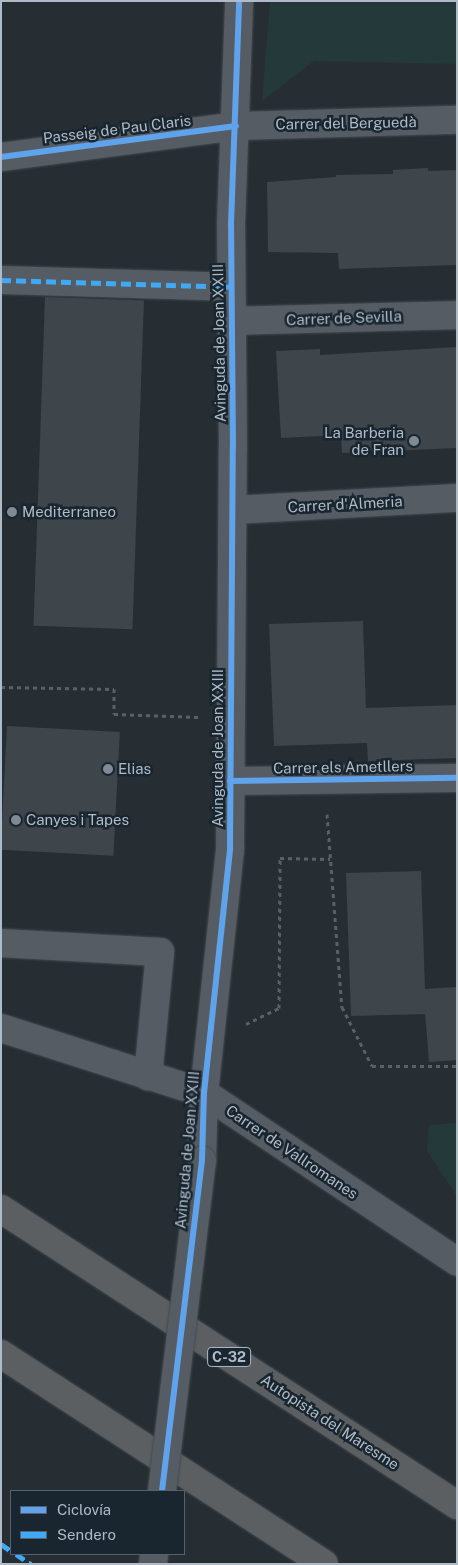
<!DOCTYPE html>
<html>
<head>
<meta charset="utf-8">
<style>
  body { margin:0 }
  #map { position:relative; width:458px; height:1565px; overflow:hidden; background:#262e34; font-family:"Public Sans",sans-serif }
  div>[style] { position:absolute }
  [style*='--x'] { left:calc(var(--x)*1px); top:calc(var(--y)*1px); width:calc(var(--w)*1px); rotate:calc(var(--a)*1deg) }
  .green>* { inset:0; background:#23393a }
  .building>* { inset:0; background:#3e454b; transform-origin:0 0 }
  .path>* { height:3px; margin-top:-1.5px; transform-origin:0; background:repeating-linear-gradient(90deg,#596066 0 4px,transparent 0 8px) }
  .roads { filter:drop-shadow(0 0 1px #444a4f) drop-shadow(0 0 1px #444a4f) }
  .minor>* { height:28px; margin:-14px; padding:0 14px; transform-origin:14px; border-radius:14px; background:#565c63 }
  .highway>* { height:28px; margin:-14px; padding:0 14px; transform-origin:14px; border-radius:14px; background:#5b5f62 }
  .bridges { filter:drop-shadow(0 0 1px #444a4f) drop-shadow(0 0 1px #444a4f) }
  .minor-bridge>* { height:28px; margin:-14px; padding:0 14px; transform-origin:14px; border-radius:14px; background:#565c63 }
  .quiet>* { height:5px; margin-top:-2.5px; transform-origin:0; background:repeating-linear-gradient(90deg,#3fa9f5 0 10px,transparent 0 15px) }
  .cycleway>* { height:6px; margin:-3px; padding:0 3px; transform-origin:3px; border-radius:3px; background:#60a3ed }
  .dots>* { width:14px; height:14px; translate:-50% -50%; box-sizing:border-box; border:2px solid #19252f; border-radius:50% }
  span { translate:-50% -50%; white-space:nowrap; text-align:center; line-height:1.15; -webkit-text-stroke:5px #19252f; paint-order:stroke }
  .shield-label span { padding:1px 4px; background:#19252f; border:1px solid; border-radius:4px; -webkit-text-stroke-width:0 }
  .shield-label { font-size:14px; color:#afbbc7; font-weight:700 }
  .street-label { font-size:15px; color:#afbbc7 }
  .poi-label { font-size:15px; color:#afbbc7 }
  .right { translate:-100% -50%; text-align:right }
  .left { translate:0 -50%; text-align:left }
  .frame { position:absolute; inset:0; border:2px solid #afbbc7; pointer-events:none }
  .legend { position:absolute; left:10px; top:1490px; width:175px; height:65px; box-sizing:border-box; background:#19252f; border:1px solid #55616c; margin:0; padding:6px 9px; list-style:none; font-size:15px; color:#afbbc7 }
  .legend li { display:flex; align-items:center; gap:10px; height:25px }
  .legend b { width:25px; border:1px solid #55616c }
</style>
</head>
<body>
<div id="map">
  <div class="green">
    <i style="clip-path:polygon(270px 1px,457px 1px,457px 64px,314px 61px,262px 101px)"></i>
    <i style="clip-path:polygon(457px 1123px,457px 1196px,427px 1151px,429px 1125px)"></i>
  </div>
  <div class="building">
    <i style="clip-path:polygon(428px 168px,428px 171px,457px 170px,457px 265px,339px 269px,338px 253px,268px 252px,267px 182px,336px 177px,336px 175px,393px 174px,393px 170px)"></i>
    <i style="left:45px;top:297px;width:99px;height:329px;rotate:2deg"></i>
    <i style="clip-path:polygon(457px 347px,457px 448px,342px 453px,341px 435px,281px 438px,276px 351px,320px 349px,320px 355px)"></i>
    <i style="clip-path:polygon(363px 621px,366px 708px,457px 705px,457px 758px,368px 761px,367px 743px,274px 746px,269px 624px)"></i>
    <i style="left:7px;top:726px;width:113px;height:124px;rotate:3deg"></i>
    <i style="clip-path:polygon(421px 871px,425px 989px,457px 987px,457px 1060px,429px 1062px,425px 1012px,426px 1014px,351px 1016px,346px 873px)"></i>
  </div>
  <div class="path">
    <i style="--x:1;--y:687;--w:113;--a:1"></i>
    <i style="--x:114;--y:689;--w:25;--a:90"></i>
    <i style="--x:114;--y:714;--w:84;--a:2"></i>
    <i style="--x:327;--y:814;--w:194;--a:85.6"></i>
    <i style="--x:342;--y:1007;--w:66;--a:63"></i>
    <i style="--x:372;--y:1066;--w:85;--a:0"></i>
    <i style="--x:246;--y:1024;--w:37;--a:-26"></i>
    <i style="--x:279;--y:1008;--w:150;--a:-89.6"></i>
    <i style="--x:280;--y:858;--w:50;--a:1.1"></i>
  </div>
  <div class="roads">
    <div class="minor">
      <i style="--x:1;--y:157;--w:237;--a:-7.5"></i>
      <i style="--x:236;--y:126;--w:221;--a:-1.6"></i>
      <i style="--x:1;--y:280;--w:230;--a:1.7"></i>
      <i style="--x:231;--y:321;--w:226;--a:-1.5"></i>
      <i style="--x:233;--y:510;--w:224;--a:-3.1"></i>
      <i style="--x:230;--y:781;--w:227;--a:-0.8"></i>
      <i style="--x:1;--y:943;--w:159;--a:3.2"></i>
      <i style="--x:160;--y:952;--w:125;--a:95.5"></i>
      <i style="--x:1;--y:1028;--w:213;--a:17.8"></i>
      <i style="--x:204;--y:1093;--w:304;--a:33.7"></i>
      <i style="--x:202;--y:1160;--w:67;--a:-88.3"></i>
      <i style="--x:204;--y:1093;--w:245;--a:-83.9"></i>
      <i style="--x:230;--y:849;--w:402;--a:-89.6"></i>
      <i style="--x:233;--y:447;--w:223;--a:-90.5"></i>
      <i style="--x:231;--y:224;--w:223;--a:-87.9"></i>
      <i style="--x:153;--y:1564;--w:10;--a:-84"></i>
    </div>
    <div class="highway">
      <i style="--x:1;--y:1209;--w:544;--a:32.99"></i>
      <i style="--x:1;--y:1354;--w:385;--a:33"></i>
    </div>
  </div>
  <div class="bridges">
    <div class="minor-bridge">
      <i style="--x:162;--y:1491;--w:333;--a:-83.1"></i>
    </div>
  </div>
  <div class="quiet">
    <i style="--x:1;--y:280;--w:230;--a:1.7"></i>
    <i style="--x:1;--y:1544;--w:12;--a:35"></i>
    <i style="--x:16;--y:1554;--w:18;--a:34"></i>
  </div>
  <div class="cycleway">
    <i style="--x:1;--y:157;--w:237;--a:-7.5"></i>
    <i style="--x:230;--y:781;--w:227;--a:-0.8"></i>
    <i style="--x:162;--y:1491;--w:333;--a:-83.1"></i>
    <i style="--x:202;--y:1160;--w:67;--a:-88.3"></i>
    <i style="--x:204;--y:1093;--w:245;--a:-83.9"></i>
    <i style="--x:230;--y:849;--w:402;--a:-89.6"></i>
    <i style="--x:233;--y:447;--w:223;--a:-90.5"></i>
    <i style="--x:231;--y:224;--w:223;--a:-87.9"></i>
  </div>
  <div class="dots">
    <i style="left:414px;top:441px;background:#7f8a94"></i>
    <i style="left:12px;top:512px;background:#7f8a94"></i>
    <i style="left:108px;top:769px;background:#7f8a94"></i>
    <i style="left:16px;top:820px;background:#7f8a94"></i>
  </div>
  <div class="shield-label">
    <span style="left:229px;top:1357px">C-32</span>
  </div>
  <div class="street-label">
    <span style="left:346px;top:123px;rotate:-1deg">Carrer del Berguedà</span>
    <span style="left:117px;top:129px;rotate:-7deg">Passeig de Pau Claris</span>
    <span style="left:344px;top:318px;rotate:-2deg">Carrer de Sevilla</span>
    <span style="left:219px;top:343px;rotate:-91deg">Avinguda de Joan XXIII</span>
    <span style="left:345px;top:504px;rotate:-3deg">Carrer d'Almeria</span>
    <span style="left:218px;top:748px;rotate:-90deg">Avinguda de Joan XXIII</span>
    <span style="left:343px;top:767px;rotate:-1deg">Carrer els Ametllers</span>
    <span style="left:187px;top:1150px;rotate:-85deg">Avinguda de Joan XXIII</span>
    <span style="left:292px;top:1152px;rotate:34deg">Carrer de Vallromanes</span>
    <span style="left:330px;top:1422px;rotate:33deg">Autopista del Maresme</span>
  </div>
  <div class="poi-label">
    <span class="right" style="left:404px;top:441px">La Barberia<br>de Fran</span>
    <span class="left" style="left:22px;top:512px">Mediterraneo</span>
    <span class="left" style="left:118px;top:769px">Elias</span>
    <span class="left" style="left:26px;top:820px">Canyes i Tapes</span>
  </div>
  <div class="frame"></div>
  <ul class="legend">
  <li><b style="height:6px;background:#60a3ed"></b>Ciclovía</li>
  <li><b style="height:6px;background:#3fa9f5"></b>Sendero</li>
  </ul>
</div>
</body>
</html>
